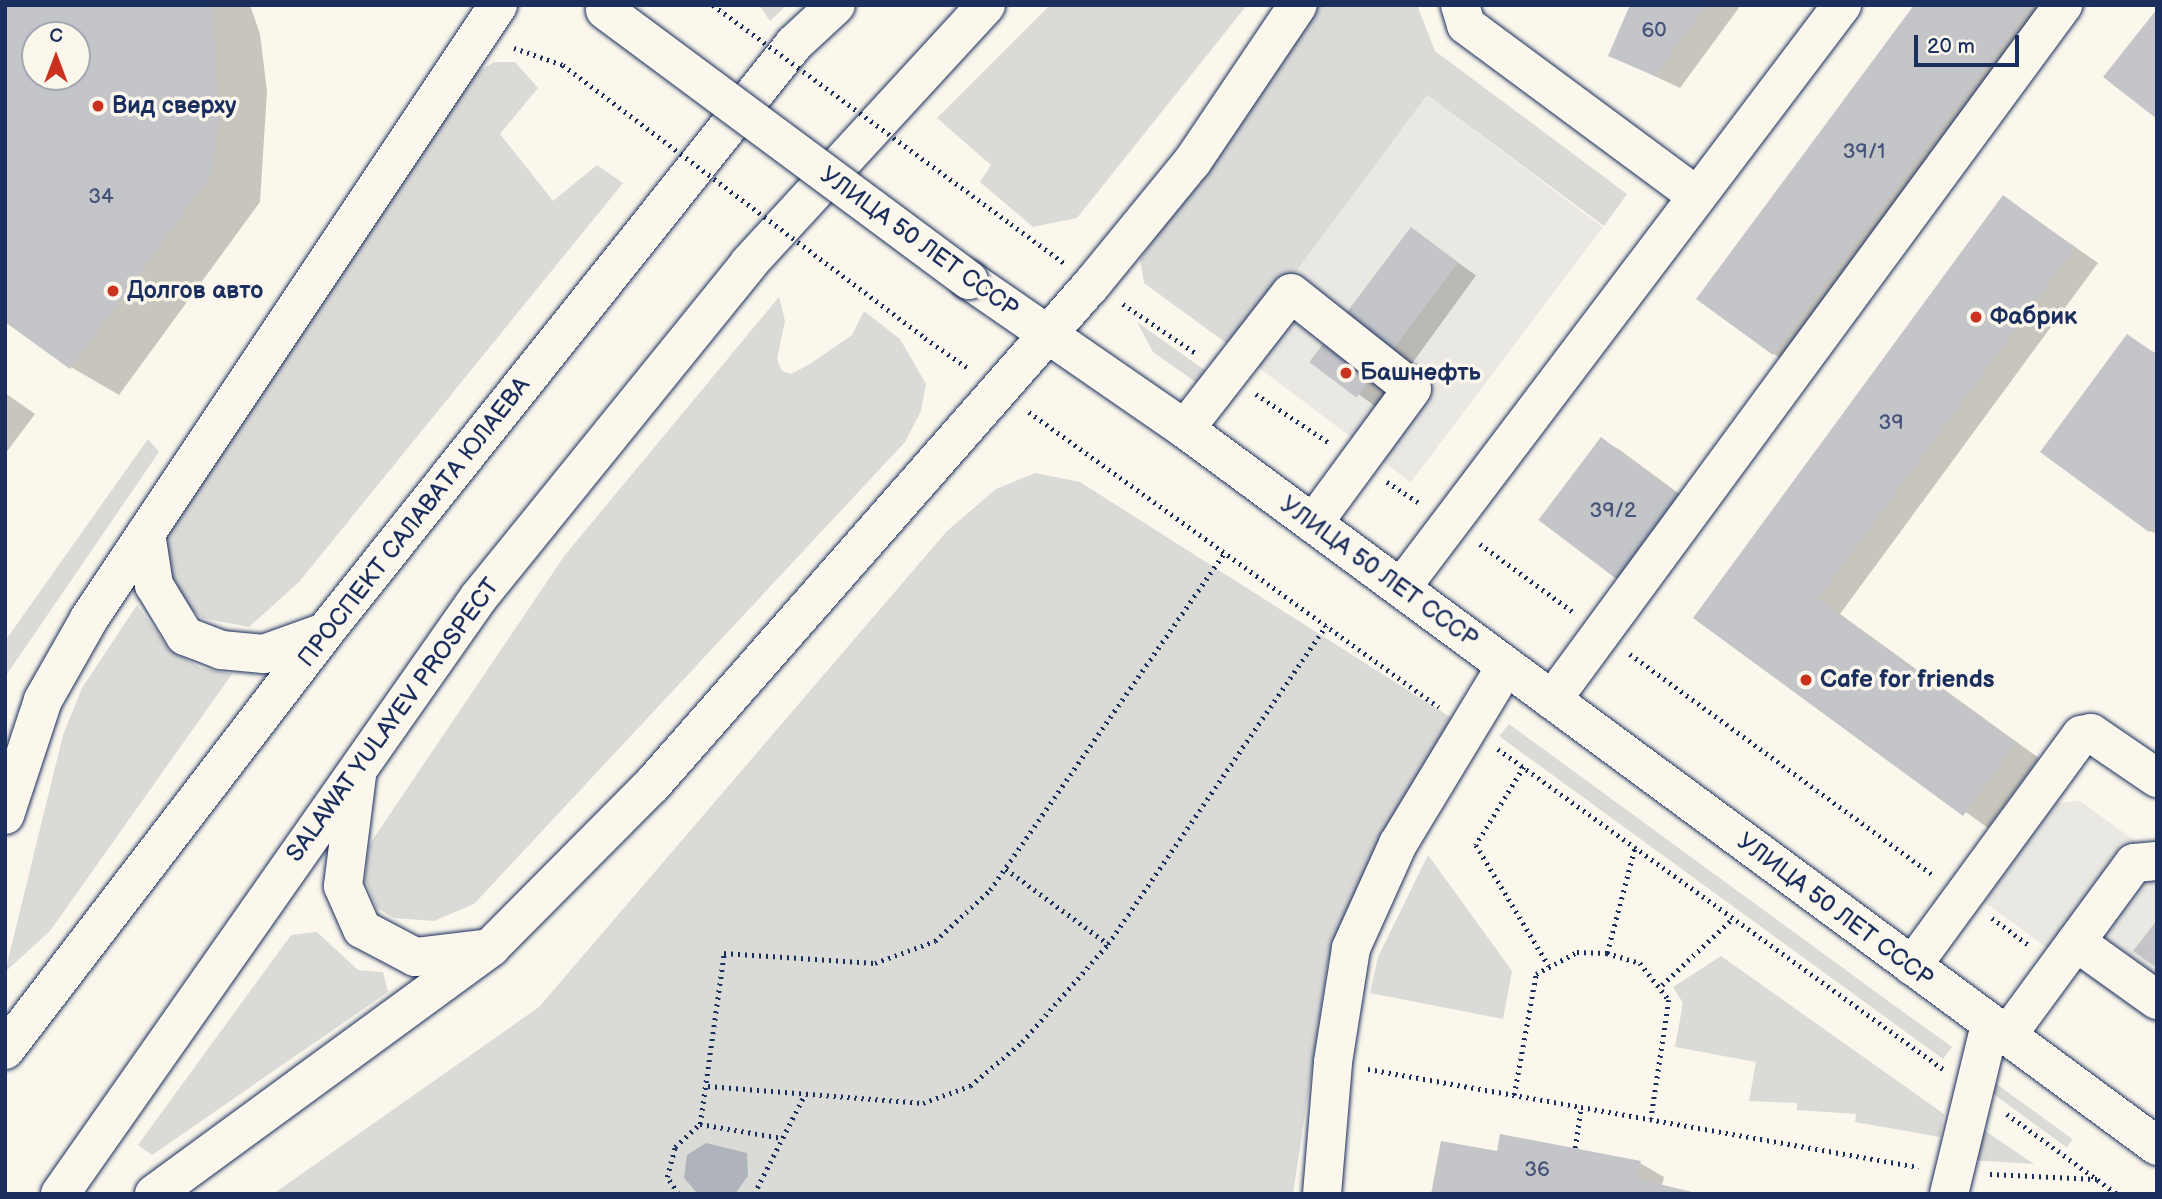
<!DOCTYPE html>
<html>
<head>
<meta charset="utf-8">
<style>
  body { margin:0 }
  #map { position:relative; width:2162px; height:1199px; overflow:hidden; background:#fbf7ec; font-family:"Balsamiq Sans",sans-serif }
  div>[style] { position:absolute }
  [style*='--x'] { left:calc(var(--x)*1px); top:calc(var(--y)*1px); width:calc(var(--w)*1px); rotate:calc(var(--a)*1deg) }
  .built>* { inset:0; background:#eae8e2; transform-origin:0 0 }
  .green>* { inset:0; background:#dadad7; transform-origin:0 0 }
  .water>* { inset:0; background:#afb3bb }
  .shadow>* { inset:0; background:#0003; transform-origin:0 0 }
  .building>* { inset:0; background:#c3c5c9; transform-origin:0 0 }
  .path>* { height:4.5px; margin-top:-2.25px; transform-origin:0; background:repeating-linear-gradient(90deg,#1b2f5e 0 2px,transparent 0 7px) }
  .roads { filter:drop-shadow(0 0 2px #1b2f5e) drop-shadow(0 0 2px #1b2f5e) }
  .minor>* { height:38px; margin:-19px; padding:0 19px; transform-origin:19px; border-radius:19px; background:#fbf7ec }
  .major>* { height:38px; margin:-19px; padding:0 19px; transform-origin:19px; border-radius:19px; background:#fbf7ec }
  .path-bridge>* { height:4.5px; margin-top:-2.25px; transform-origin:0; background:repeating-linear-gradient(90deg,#1b2f5e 0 2px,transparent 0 7px) }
  .bridges { filter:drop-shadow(0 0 2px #1b2f5e) drop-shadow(0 0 2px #1b2f5e) }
  .major-bridge>* { height:38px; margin:-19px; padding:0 19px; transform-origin:19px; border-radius:19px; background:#fbf7ec }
  .dots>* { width:19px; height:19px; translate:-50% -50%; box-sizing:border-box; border:4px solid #fbf7ec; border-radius:50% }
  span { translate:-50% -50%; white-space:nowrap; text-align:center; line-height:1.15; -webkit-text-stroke:7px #fbf7ec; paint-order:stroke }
  .number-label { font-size:21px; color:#455479 }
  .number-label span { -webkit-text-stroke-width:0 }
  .poi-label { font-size:24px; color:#1b2f5e; font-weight:700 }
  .left { translate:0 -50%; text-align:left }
  .street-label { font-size:24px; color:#1b2f5e }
  .frame { position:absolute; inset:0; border:7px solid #1b2f5e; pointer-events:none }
  .north { position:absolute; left:21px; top:21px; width:70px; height:70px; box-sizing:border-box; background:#fbf7ec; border:2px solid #a1a7b3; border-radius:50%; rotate:0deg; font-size:19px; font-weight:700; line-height:28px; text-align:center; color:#1b2f5e }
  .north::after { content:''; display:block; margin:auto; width:24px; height:32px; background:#c8321e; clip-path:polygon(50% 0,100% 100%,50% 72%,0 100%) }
  .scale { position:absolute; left:1914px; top:35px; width:105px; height:32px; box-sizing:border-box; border:4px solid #1b2f5e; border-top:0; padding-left:9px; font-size:21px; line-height:24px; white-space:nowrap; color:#1b2f5e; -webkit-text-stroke:5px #fbf7ec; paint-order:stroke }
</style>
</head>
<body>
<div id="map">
  <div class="built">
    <i style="left:1427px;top:95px;width:220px;height:319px;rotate:37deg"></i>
    <i style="clip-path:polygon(2080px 801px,2157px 857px,2157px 1027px,1984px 902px,2056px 803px)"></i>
  </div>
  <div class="green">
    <i style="clip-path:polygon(759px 5px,787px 5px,770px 21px)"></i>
    <i style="clip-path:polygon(1050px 5px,1247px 5px,1077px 218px,1033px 227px,980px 182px,991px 165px,937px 118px)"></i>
    <i style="clip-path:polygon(1314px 5px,1417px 5px,1435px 51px,1627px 194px,1604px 226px,1427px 95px,1237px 351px,1144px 283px,1140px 260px)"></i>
    <i style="clip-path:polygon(494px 62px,515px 62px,538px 88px,500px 134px,553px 201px,597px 165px,623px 183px,299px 582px,249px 627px,202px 618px,172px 592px,164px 530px,466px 79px)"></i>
    <i style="clip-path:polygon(779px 297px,785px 321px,777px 359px,782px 371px,791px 374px,810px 364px,852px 335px,864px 311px,900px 339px,926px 384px,921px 411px,905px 442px,474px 904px,434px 921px,394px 918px,377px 908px,365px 880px,369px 845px,565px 555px)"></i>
    <i style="clip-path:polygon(1137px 322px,1213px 376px,1204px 388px,1153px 352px)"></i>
    <i style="clip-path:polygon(148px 439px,159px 452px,5px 677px,5px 641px)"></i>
    <i style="clip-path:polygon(1035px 473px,1080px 482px,1469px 729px,1328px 961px,1293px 1194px,735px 1194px,748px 1176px,685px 1178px,698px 1194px,273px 1194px,539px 1007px,947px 531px,996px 489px)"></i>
    <i style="clip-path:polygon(137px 605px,169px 649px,201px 668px,232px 674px,50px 931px,5px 972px,63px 735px,82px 688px)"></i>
    <i style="clip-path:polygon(1509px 724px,1884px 998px,1952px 1047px,1943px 1059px,1499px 736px)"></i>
    <i style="clip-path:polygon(1428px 855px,1512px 971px,1503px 1019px,1370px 993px,1378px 957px)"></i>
    <i style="clip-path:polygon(317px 932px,358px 970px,383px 972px,388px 992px,152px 1155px,138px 1145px,291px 935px)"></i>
    <i style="clip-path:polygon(1721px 956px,1944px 1114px,1940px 1137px,1855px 1122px,1856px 1114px,1797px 1110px,1797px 1103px,1749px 1101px,1756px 1062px,1675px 1047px,1683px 1003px,1673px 987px)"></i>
    <i style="left:1991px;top:1080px;width:101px;height:10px;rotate:36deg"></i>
    <i style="clip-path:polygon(1978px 1126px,2034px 1164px,1969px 1160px)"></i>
  </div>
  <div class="water">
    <i style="clip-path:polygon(706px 1143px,747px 1153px,748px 1176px,735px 1194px,698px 1194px,684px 1178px,687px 1155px)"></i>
  </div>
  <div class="shadow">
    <i style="clip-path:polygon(evenodd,5px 5px,250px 5px,260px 34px,267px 91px,260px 202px,119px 395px,71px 367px,5px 5px,35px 35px,77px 35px,77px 77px,35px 77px,35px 35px)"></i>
    <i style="clip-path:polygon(1631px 5px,1741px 5px,1680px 88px,1610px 55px)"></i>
    <i style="clip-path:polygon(1916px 5px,2078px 5px,1806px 373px,1774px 354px)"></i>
    <i style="clip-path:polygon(2004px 197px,2098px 263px,1840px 614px,2039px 758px,1988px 828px,1695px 617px)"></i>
    <i style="left:1412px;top:229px;width:79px;height:165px;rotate:36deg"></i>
    <i style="clip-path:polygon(2127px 336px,2157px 354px,2157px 534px,2150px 531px)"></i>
    <i style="clip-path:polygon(5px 393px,35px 414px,5px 454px)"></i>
    <i style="clip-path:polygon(1602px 440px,1620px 450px,1705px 513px,1542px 521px)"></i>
    <i style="clip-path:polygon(1498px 1153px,1640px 1163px,1664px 1177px,1662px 1185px,1701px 1194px,1433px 1194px)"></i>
  </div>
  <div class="building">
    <i style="clip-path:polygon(evenodd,5px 5px,213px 5px,219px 118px,212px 174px,70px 369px,5px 322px,5px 5px,35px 35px,77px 35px,77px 77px,35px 77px,35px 35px)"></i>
    <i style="clip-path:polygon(1630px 5px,1707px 5px,1655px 76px,1608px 56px)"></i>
    <i style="clip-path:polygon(1914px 5px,2032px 5px,1773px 355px,1696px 299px)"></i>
    <i style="clip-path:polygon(2157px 9px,2157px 119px,2103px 77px)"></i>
    <i style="clip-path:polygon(2003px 195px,2075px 248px,1818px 599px,2016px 743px,1963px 816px,1693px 618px)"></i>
    <i style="left:1411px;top:227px;width:59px;height:169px;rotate:37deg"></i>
    <i style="clip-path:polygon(2127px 334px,2157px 355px,2157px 522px,2149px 532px,2040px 452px)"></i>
    <i style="left:1601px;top:437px;width:107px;height:104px;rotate:37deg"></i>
    <i style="clip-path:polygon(2157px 920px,2157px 968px,2133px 951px)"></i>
    <i style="clip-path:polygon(1500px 1134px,1641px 1161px,1637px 1178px,1697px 1194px,1431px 1194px,1441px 1141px,1497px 1151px)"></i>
  </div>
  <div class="path">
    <i style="--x:514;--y:48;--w:52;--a:19.1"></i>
    <i style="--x:1011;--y:224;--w:66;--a:36.3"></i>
    <i style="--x:1123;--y:304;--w:89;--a:34"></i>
    <i style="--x:925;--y:338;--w:52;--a:34.9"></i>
    <i style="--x:1256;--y:394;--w:87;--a:33.7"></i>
    <i style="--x:1029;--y:412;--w:505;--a:35.74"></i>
    <i style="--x:1387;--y:482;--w:40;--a:32.9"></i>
    <i style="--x:1480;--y:544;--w:114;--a:36.1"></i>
    <i style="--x:1630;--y:654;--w:376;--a:36.1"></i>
    <i style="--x:1498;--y:749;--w:548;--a:35.72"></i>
    <i style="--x:1524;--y:767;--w:92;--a:121.6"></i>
    <i style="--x:1476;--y:845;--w:141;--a:58.9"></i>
    <i style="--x:1006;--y:869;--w:127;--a:36.3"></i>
    <i style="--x:1992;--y:918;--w:47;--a:36.4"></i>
    <i style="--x:1607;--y:953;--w:110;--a:-75.2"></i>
    <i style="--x:1662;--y:985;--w:98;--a:-43.3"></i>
    <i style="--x:1368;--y:1069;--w:216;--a:10.1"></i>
    <i style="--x:708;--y:1086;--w:216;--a:4.5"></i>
    <i style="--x:923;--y:1103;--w:50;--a:-19.9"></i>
    <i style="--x:970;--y:1086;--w:68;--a:-40.2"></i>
    <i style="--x:1022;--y:1042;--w:130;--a:-48.7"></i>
    <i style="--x:1108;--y:944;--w:386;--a:-55.6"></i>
    <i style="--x:1514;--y:1095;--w:123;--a:-79.7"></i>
    <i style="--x:1536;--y:974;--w:47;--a:-28.2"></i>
    <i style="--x:1577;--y:952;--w:30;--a:2"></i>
    <i style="--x:1607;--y:953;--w:34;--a:17"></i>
    <i style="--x:1640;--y:963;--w:47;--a:51.9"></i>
    <i style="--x:1669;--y:1000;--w:120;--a:98.6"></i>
    <i style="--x:2007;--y:1114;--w:136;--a:36"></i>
    <i style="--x:700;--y:1124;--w:83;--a:9.7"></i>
    <i style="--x:1575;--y:1148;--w:41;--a:-81.7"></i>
    <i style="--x:1581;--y:1107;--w:343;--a:10.1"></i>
    <i style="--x:1990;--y:1174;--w:107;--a:2.7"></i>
    <i style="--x:678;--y:1194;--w:20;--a:-123"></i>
    <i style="--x:667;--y:1177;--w:31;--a:-75"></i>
    <i style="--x:675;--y:1147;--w:34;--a:-43"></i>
    <i style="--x:700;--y:1124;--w:173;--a:-82"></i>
    <i style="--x:724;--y:953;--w:151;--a:3.8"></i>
    <i style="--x:875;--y:963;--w:64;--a:-20.1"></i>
    <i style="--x:935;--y:941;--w:75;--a:-42.8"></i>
    <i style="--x:990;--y:890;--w:410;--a:-55.2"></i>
    <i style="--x:754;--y:1194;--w:112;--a:-63"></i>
  </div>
  <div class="roads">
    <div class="minor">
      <i style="--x:1460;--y:5;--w:21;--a:73"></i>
      <i style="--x:1466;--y:25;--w:287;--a:36.5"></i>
      <i style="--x:1185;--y:429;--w:172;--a:-52.1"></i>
      <i style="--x:1291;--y:293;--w:154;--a:38.4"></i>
      <i style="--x:1412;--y:389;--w:167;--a:126.3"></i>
      <i style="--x:1401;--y:588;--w:731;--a:-52.89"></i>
      <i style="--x:1552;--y:700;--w:863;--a:-53.67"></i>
      <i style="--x:2076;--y:942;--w:100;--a:35.6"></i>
      <i style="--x:1912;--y:966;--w:286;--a:-53.8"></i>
      <i style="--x:2081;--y:735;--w:10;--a:-11"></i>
      <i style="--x:2091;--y:733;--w:80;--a:34.3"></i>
      <i style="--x:2006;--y:1037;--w:216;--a:-53.7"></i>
      <i style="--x:2134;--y:863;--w:23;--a:-5"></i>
      <i style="--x:1322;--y:1194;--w:132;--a:-85.2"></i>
      <i style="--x:1333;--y:1062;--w:115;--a:-81"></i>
      <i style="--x:1351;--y:948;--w:114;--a:-65.7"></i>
      <i style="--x:1398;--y:844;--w:208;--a:-58.8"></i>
      <i style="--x:1949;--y:1194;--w:174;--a:-76.4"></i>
    </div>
    <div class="major">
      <i style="--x:969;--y:280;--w:262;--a:34.6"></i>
      <i style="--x:1185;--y:429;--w:1208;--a:36.41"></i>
      <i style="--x:146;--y:533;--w:53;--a:81.3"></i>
      <i style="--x:154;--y:585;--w:60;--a:58.7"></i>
      <i style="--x:185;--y:636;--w:39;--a:21"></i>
      <i style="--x:221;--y:650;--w:43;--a:5.3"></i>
      <i style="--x:264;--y:654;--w:65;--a:-19.8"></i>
      <i style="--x:357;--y:775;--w:112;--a:97.2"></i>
      <i style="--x:343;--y:886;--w:47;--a:66.2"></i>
      <i style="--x:362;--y:929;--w:60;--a:27.8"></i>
      <i style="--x:415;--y:957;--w:67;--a:-6.8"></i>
      <i style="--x:5;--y:815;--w:121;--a:-71.7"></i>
      <i style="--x:43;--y:700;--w:93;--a:-60.4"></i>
      <i style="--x:89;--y:619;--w:738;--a:-56.33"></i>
      <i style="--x:5;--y:1050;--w:526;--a:-52.56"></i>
      <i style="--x:325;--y:632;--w:752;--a:-51.42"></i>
      <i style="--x:794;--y:44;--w:57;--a:-42.9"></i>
      <i style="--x:60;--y:1194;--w:729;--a:-54.94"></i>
      <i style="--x:479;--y:597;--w:429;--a:-51"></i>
      <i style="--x:749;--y:263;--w:350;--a:-47.4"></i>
      <i style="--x:154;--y:1194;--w:418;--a:-36.2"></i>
      <i style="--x:491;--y:947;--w:228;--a:-45.2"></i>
      <i style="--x:652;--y:785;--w:667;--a:-48.71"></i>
      <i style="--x:1092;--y:284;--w:158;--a:-50.7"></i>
      <i style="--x:1192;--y:162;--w:189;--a:-56"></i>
    </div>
  </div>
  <div class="path-bridge">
    <i style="--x:713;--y:5;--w:370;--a:36.3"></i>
    <i style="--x:563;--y:65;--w:453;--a:37"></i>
  </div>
  <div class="bridges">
    <div class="major-bridge">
      <i style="--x:605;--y:10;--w:453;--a:36.6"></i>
    </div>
  </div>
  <div class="dots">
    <i style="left:98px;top:106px;background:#c8321e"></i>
    <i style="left:113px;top:291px;background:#c8321e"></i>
    <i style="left:1976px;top:317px;background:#c8321e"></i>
    <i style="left:1346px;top:373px;background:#c8321e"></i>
    <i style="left:1806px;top:680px;background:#c8321e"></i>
  </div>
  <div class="number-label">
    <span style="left:1654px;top:31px">60</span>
    <span style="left:1864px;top:152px">39/1</span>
    <span style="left:101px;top:197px">34</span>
    <span style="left:1891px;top:423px">39</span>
    <span style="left:1613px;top:511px">39/2</span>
    <span style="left:1537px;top:1170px">36</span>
  </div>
  <div class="poi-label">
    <span class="left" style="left:112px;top:106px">Вид сверху</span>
    <span class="left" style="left:127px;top:291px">Долгов авто</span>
    <span class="left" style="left:1990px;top:317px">Фабрик</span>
    <span class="left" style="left:1360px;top:373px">Башнефть</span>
    <span class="left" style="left:1820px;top:680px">Cafe for friends</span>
  </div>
  <div class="street-label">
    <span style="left:919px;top:242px;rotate:36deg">УЛИЦА 50 ЛЕТ СССР</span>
    <span style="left:414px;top:522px;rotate:-52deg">ПРОСПЕКТ САЛАВАТА ЮЛАЕВА</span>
    <span style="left:1379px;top:572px;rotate:36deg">УЛИЦА 50 ЛЕТ СССР</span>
    <span style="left:393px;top:720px;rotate:-54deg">SALAWAT YULAYEV PROSPECT</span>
    <span style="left:1835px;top:910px;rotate:37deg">УЛИЦА 50 ЛЕТ СССР</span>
  </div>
  <div class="frame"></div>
  <div class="north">С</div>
  <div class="scale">20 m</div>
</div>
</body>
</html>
